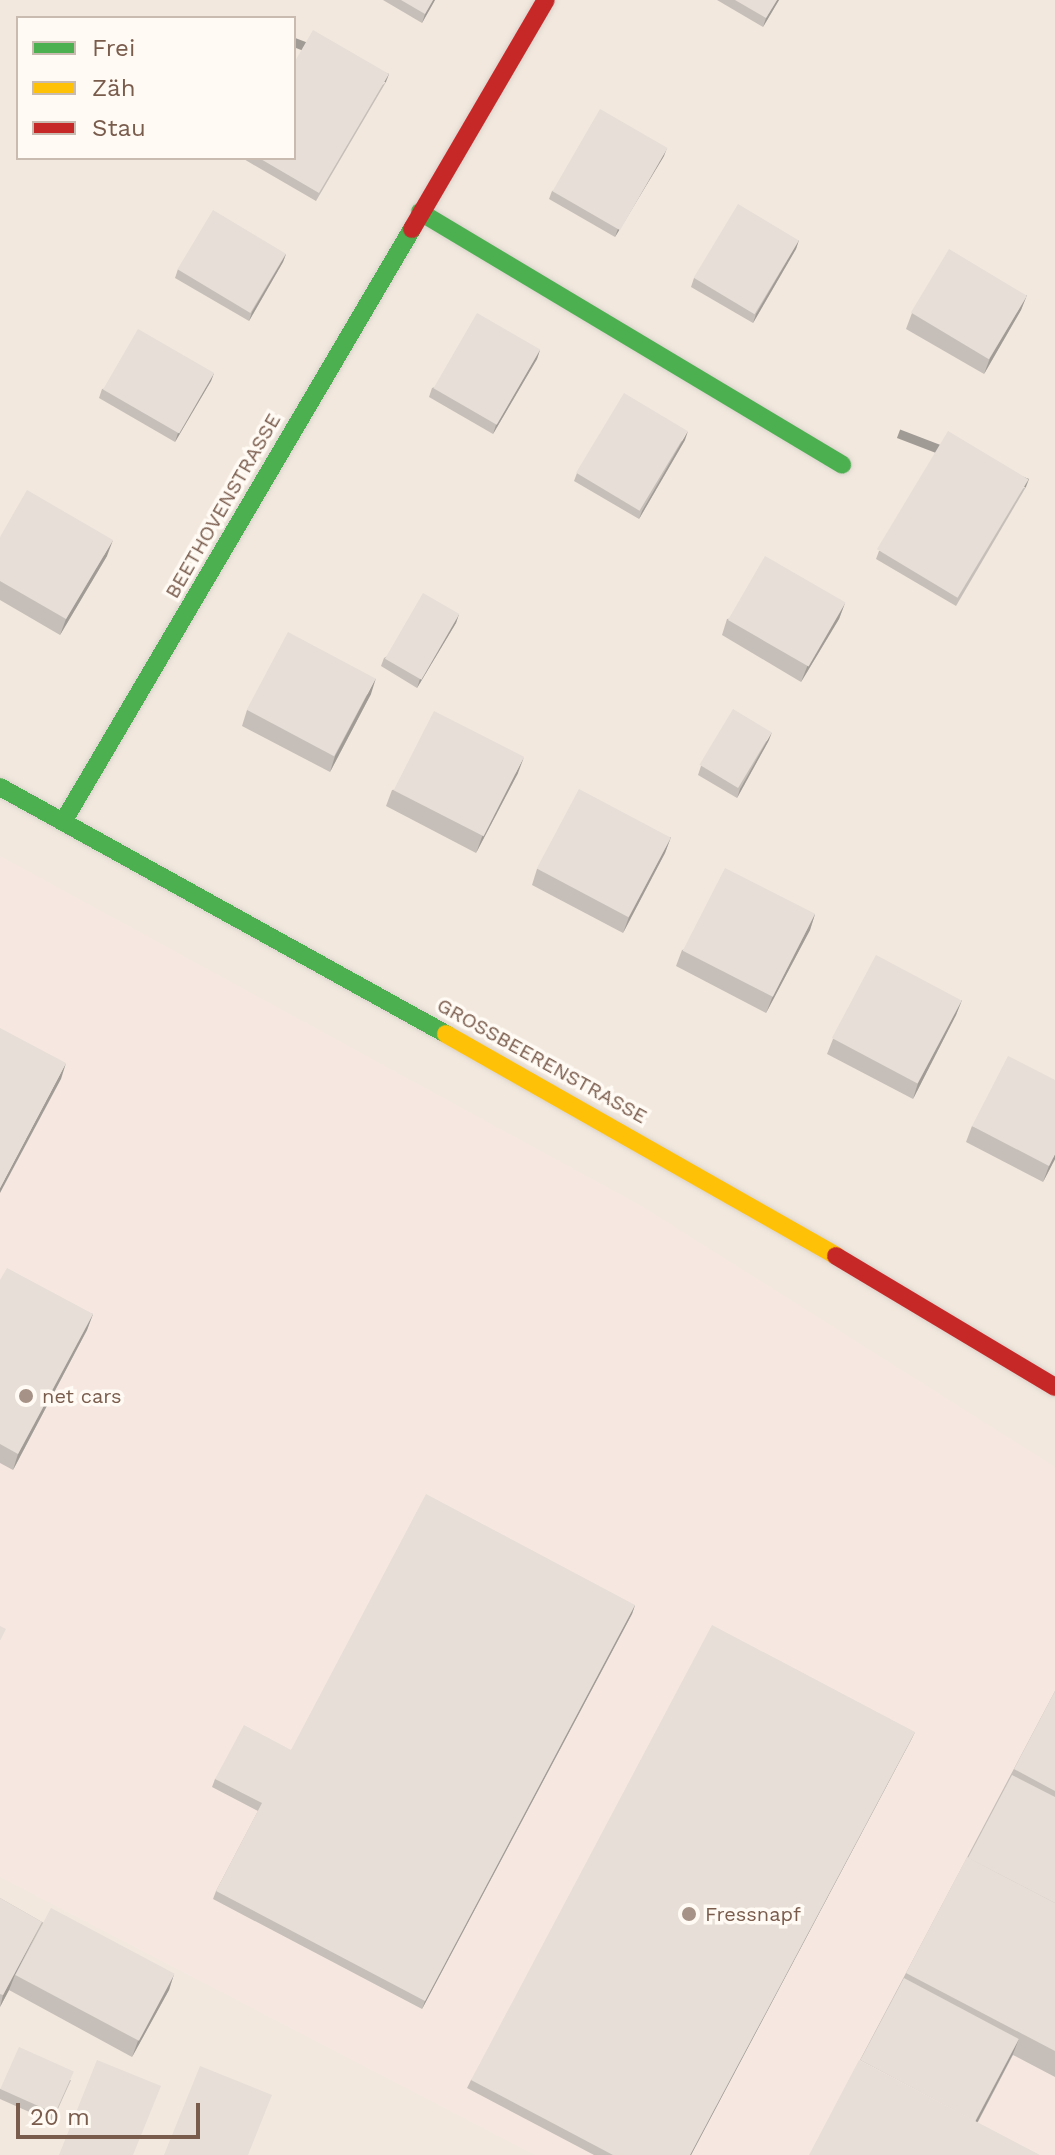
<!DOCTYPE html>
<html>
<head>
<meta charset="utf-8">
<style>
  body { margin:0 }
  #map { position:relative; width:1055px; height:2155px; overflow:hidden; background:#f9f5f0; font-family:"Work Sans",sans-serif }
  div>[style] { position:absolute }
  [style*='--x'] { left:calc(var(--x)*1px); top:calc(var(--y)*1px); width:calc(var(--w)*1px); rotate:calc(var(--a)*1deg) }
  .residential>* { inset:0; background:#f2e8de }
  .commercial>* { inset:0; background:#f6e8e1 }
  .roads { filter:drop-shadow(0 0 2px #d9d2cb) drop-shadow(0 0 2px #d9d2cb) }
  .fast>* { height:18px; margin:-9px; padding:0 9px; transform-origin:9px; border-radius:9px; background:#4caf50 }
  .slow>* { height:18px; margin:-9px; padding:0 9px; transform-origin:9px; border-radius:9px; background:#ffc107 }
  .jam>* { height:18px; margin:-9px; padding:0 9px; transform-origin:9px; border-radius:9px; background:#c62828 }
  .wall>* { inset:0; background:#c6bfb9 }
  .shaded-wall>* { inset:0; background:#a19b96; transform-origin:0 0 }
  .building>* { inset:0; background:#e6ded7; transform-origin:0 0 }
  .dots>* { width:22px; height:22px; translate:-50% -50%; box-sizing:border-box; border:4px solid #fffaf3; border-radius:50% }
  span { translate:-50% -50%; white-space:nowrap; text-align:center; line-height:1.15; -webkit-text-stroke:7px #fffaf3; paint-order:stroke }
  .street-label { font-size:20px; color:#7a5c4d }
  .poi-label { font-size:20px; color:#7a5c4d }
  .left { translate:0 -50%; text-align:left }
  .legend { position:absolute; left:16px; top:16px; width:280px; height:144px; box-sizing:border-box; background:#fffaf3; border:2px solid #cabbb1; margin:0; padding:10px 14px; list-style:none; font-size:24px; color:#7a5c4d }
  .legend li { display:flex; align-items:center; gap:16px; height:40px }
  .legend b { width:40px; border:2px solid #cabbb1 }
  .scale { position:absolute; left:16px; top:2103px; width:184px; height:36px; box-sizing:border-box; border:4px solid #7a5c4d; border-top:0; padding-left:10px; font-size:24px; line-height:28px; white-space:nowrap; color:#7a5c4d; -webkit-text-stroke:6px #fffaf3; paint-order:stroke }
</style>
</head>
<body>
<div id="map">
  <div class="residential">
    <i style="clip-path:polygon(evenodd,0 0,1055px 0,1055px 2155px,0 2155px,0 0,18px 18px,294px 18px,294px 158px,18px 158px,18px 18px)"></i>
  </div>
  <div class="commercial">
    <i style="clip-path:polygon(0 856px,643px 1207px,1055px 1467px,1055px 2155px,535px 2155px,0 1877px)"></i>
  </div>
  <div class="roads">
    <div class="fast">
      <i style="--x:420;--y:212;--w:492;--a:30.9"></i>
      <i style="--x:0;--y:787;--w:510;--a:28.98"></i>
      <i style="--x:63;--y:822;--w:688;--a:-59.52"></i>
    </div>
    <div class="slow">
      <i style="--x:446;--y:1034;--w:449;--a:29.6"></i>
    </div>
    <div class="jam">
      <i style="--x:412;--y:229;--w:265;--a:-59.7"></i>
      <i style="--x:836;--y:1256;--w:255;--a:30.9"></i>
    </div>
  </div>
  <div class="wall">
    <i style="clip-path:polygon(383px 0,435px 0,422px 23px)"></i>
    <i style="clip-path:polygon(717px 0,779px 0,763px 27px)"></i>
    <i style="clip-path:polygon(386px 82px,316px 201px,242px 158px,294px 158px)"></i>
    <i style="clip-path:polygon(664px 156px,615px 237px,549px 199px,552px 191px)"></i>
    <i style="clip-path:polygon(799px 240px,796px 249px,753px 323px,691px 287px,694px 278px)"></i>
    <i style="clip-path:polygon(286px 254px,283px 262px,249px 321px,175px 278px,178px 269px)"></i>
    <i style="clip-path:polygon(1027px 295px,1021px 310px,984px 374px,906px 329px,912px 313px)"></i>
    <i style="clip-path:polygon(540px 350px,537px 359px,493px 434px,429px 397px,432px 388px)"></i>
    <i style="clip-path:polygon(214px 373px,211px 381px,175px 442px,99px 398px,102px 389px)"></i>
    <i style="clip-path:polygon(685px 440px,639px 519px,574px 481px,577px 473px)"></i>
    <i style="clip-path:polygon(1026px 487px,956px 606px,876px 559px,879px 551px)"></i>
    <i style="clip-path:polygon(0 537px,107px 556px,60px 635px,0 600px)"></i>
    <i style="clip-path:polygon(845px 603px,839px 619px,801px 682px,722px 635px,727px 619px)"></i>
    <i style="clip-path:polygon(459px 614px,456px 623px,417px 688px,381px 666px,384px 658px)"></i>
    <i style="clip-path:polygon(371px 694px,330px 772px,242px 726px,247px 710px)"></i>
    <i style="clip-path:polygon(769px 740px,737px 798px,698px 775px,701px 766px)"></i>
    <i style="clip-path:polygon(518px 773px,476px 853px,386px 806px,392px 790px)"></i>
    <i style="clip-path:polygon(671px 837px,665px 853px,623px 933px,532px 885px,537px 869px)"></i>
    <i style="clip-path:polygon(815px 914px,810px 930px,766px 1013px,676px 966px,682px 950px)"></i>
    <i style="clip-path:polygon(962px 1000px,956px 1015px,913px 1099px,827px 1054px,833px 1039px)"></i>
    <i style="clip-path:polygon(972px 1126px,1055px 1159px,1043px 1182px,966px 1142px)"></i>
    <i style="clip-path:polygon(0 1280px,93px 1314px,87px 1330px,13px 1470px,0 1463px)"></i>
    <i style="clip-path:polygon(635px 1605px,632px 1614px,422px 2009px,213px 1899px,216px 1891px,258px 1811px,212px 1787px,215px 1779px,291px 1750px)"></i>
    <i style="clip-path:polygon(1055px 1691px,1055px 2077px,1013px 2055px,978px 2122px,860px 2060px)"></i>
    <i style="clip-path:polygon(915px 1732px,911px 1740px,691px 2155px,594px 2155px,467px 2088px,471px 2080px)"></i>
    <i style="clip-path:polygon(0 1898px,42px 1922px,174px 1974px,169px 1990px,132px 2057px,9px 1990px,0 2007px)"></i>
    <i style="clip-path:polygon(71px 2080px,52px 2122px,0 2099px,0 2089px)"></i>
  </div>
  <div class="shaded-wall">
    <i style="clip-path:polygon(433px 0,435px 0,422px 23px,425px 14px)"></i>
    <i style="clip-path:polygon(777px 0,779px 0,763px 27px,766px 18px)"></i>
    <i style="left:389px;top:74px;width:9px;height:138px;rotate:111deg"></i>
    <i style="clip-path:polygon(667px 148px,664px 156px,615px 237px,618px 229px)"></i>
    <i style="clip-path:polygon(799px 240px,796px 249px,753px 323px,756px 314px)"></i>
    <i style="clip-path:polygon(286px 254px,283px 262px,249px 321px,252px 312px)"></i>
    <i style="clip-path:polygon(1027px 295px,1021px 310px,984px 374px,990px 358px)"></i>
    <i style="clip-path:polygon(540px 350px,537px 359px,493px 434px,496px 425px)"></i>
    <i style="clip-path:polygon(214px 373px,211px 381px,175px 442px,178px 433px)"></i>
    <i style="clip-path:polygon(688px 431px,685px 440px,639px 519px,642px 511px)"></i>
    <i style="left:1029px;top:479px;width:9px;height:138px;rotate:111deg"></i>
    <i style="clip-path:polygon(113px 540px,107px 556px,60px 635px,66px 619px)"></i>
    <i style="clip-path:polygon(845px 603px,839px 619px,801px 682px,807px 667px)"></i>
    <i style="clip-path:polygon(459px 614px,456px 623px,417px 688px,420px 679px)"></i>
    <i style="clip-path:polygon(376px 678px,371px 694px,330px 772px,335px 756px)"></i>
    <i style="clip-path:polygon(772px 732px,769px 740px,737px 798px,740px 789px)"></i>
    <i style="clip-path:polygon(524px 757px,518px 773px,476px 853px,482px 837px)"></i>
    <i style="clip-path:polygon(671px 837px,665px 853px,623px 933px,629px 917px)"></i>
    <i style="clip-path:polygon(815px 914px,810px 930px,766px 1013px,772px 998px)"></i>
    <i style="clip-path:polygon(962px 1000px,956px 1015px,913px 1099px,918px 1083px)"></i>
    <i style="clip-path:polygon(66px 1063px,61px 1079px,0 1193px,0 1188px)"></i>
    <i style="clip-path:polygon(1055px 1154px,1055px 1159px,1043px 1182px,1049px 1166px)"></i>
    <i style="clip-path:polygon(93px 1314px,87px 1330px,13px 1470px,18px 1454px)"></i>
    <i style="clip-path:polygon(635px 1605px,632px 1614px,422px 2009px,425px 2001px)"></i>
    <i style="clip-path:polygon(915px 1732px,911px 1740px,691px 2155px,690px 2155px)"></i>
    <i style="clip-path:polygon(42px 1922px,15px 1975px,9px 1990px,0 2007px,3px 1995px)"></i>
    <i style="clip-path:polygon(174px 1974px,169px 1990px,132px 2057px,138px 2041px)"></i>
    <i style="clip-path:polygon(1019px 2039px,1013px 2054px,967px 2142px,973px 2126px)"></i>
  </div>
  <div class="building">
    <i style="clip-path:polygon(401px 0,433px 0,425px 14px)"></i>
    <i style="clip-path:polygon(735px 0,777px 0,766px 18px)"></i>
    <i style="clip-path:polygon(313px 30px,389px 74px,319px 193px,259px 158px,294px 158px,294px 63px)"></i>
    <i style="left:600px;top:109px;width:78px;height:95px;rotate:30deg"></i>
    <i style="left:738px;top:204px;width:71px;height:86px;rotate:31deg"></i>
    <i style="left:213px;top:210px;width:85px;height:69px;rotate:31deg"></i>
    <i style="left:949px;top:249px;width:91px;height:74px;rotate:31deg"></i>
    <i style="left:477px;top:313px;width:73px;height:87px;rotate:30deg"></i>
    <i style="left:138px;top:329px;width:88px;height:70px;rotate:30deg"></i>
    <i style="left:624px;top:393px;width:74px;height:93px;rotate:31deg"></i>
    <i style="left:948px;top:431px;width:94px;height:138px;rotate:31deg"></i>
    <i style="clip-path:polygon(27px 490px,113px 540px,66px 619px,0 581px,0 537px)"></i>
    <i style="left:765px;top:556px;width:93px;height:74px;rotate:30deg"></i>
    <i style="left:423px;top:593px;width:42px;height:76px;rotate:30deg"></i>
    <i style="left:288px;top:632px;width:99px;height:88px;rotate:28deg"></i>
    <i style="left:733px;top:709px;width:45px;height:65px;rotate:31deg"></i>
    <i style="left:434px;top:711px;width:101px;height:89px;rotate:27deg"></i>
    <i style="left:579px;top:789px;width:104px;height:90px;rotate:28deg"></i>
    <i style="left:725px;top:868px;width:101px;height:93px;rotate:27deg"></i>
    <i style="left:876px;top:955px;width:97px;height:94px;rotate:28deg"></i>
    <i style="clip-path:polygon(0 1028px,66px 1063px,0 1188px)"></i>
    <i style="clip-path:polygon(1008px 1056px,1055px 1080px,1055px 1154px,1049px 1166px,972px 1126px)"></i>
    <i style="clip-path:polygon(7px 1268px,93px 1314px,18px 1454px,0 1444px,0 1280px)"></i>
    <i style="clip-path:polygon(426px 1494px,635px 1605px,425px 2001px,216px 1891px,262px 1803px,215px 1779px,244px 1725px,291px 1750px)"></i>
    <i style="clip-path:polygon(712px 1625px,915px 1732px,690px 2155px,613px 2155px,471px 2080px)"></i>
    <i style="clip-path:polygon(0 1626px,6px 1629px,0 1641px)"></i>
    <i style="clip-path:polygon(1055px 1691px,1055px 1791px,1014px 1769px)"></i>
    <i style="clip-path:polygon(1012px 1775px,1055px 1797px,1055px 1903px,968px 1858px)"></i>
    <i style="clip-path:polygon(967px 1857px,1055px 1903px,1055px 2051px,906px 1973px)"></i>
    <i style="clip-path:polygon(0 1898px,42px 1922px,3px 1995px,0 1994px)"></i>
    <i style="left:51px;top:1908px;width:140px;height:76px;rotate:28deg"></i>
    <i style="left:904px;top:1978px;width:130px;height:93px;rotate:28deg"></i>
    <i style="left:19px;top:2047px;width:60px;height:46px;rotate:24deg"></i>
    <i style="clip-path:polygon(97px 2060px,161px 2086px,133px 2155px,59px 2155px)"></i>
    <i style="clip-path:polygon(859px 2060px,1040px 2155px,809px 2155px)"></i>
    <i style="clip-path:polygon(200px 2066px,272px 2095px,248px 2155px,164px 2155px)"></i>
  </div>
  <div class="dots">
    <i style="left:26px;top:1396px;background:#a69286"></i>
    <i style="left:689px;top:1914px;background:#a69286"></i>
  </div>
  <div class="street-label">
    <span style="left:223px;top:506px;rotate:-60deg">BEETHOVENSTRASSE</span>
    <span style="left:542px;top:1061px;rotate:29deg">GROSSBEERENSTRASSE</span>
  </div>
  <div class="poi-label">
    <span class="left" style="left:42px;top:1396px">net cars</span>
    <span class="left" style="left:705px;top:1914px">Fressnapf</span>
  </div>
  <ul class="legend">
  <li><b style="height:10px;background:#4caf50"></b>Frei</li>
  <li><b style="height:10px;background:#ffc107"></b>Zäh</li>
  <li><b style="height:10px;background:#c62828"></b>Stau</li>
  </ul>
  <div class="scale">20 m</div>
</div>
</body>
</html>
